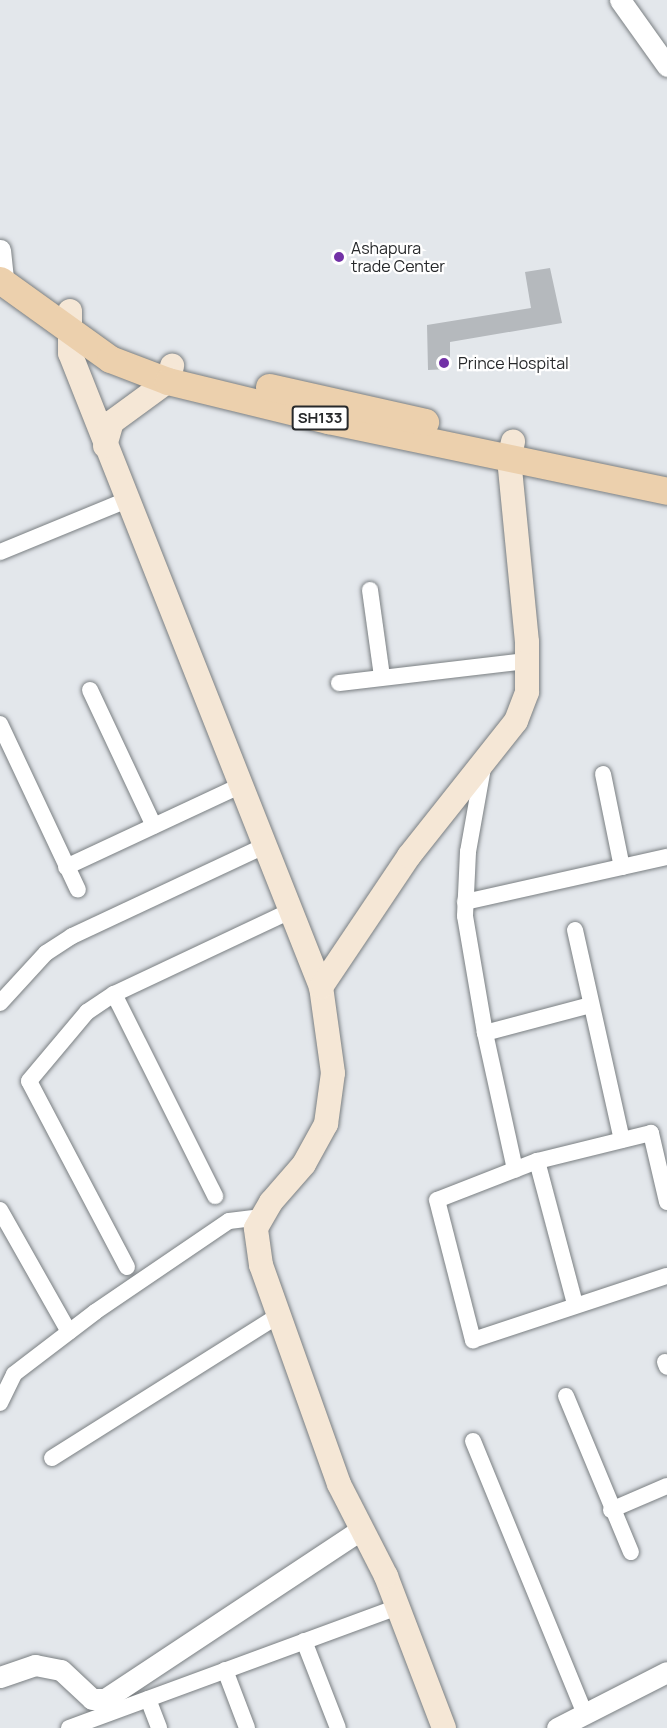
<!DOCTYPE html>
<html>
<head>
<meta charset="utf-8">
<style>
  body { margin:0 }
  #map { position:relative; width:667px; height:1728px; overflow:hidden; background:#e3e7eb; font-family:Manrope,sans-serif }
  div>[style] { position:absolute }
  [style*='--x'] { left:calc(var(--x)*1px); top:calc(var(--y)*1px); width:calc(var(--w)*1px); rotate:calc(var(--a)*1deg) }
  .building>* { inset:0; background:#b5b9bd }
  .roads { filter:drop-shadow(0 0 2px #7a7f82) drop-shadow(0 0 2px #7a7f82) }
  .minor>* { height:16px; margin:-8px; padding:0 8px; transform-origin:8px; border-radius:8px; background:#fff }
  .tertiary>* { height:21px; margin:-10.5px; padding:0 10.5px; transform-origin:10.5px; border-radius:10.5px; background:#fff }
  .secondary>* { height:24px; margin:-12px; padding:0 12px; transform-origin:12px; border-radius:12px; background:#f5e7d6 }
  .primary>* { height:27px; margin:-13.5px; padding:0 13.5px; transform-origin:13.5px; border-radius:13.5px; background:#ecd0ad }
  .dots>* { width:16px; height:16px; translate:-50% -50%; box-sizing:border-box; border:3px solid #fff; border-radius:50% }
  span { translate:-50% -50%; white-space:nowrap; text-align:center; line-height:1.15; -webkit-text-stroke:4.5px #fff; paint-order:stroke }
  .shield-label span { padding:2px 4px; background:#fff; border:2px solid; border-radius:4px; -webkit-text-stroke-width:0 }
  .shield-label { font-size:15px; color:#27292b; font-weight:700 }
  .poi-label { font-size:16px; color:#27292b }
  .left { translate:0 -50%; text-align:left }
</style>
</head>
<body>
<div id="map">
  <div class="building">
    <i style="clip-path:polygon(550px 268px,562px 323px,450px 342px,450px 369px,428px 370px,427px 325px,531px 308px,525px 272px)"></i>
  </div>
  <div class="roads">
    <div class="minor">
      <i style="--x:0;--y:552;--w:137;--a:-22.3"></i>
      <i style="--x:370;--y:590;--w:87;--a:82.1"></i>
      <i style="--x:339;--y:683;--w:189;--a:-6.7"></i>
      <i style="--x:90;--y:690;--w:150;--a:64.8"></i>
      <i style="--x:0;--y:724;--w:183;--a:64.8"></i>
      <i style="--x:484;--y:762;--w:91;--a:100.1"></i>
      <i style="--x:468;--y:852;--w:64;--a:92.7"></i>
      <i style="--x:465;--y:916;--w:119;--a:80.3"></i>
      <i style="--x:485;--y:1033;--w:140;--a:77.6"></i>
      <i style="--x:603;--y:774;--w:95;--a:78.5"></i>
      <i style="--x:66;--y:867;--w:192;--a:-25"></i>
      <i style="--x:465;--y:902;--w:207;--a:-12.6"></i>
      <i style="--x:575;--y:930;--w:215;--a:77.4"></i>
      <i style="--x:114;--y:994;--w:226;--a:63.4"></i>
      <i style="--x:0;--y:1003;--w:68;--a:-47.4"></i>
      <i style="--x:46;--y:953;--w:31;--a:-33"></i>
      <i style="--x:72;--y:936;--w:212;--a:-25.1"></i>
      <i style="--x:485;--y:1033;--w:109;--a:-14.9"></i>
      <i style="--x:537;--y:1161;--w:148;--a:75.1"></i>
      <i style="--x:667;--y:1202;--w:71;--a:-103.1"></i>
      <i style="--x:651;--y:1133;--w:117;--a:166.2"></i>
      <i style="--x:537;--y:1161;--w:107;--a:158.7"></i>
      <i style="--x:437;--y:1200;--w:145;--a:75.6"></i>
      <i style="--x:473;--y:1340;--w:204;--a:-18.3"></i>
      <i style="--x:0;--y:1210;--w:140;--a:60.5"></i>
      <i style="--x:127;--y:1267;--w:210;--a:-117.8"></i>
      <i style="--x:29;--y:1081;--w:90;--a:-50"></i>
      <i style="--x:87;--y:1012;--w:32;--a:-34"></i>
      <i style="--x:114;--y:994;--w:195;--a:-25.2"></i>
      <i style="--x:665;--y:1362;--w:5;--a:68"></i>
      <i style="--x:566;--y:1396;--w:169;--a:67.4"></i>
      <i style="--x:0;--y:1403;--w:32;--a:-64"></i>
      <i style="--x:14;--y:1374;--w:102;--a:-37.4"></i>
      <i style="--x:95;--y:1312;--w:162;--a:-34.2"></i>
      <i style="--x:229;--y:1221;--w:33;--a:-7"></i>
      <i style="--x:473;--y:1441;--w:295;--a:67.7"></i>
      <i style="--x:52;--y:1458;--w:268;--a:-32.2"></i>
      <i style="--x:611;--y:1510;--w:61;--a:-23.2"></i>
      <i style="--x:304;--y:1641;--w:93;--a:68.7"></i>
      <i style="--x:225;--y:1670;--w:62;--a:69.2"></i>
      <i style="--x:148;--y:1699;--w:31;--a:69"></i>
      <i style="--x:69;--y:1728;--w:351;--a:-20.2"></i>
    </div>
    <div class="tertiary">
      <i style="--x:620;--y:0;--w:81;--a:54.5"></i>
      <i style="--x:0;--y:250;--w:31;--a:84"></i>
      <i style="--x:0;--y:1677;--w:37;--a:-19"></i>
      <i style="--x:35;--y:1665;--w:26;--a:11"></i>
      <i style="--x:61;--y:1670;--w:42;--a:43.1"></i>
      <i style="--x:92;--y:1699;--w:13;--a:0"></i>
      <i style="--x:105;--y:1699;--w:308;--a:-33.5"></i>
      <i style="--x:557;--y:1728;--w:123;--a:-27"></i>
    </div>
    <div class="secondary">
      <i style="--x:70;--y:311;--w:42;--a:90"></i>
      <i style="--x:70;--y:353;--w:682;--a:68.4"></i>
      <i style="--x:105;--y:446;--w:25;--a:-74"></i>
      <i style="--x:112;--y:422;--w:69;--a:-36.2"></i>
      <i style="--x:168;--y:381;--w:16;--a:-75"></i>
      <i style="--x:444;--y:1728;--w:163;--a:-110.9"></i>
      <i style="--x:386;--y:1576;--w:103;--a:-117.1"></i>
      <i style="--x:339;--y:1484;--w:232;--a:-109.6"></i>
      <i style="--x:261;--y:1265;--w:37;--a:-98"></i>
      <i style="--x:256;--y:1228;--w:30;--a:-60"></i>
      <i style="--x:271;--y:1202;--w:50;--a:-49"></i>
      <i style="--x:304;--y:1164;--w:46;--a:-61.2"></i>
      <i style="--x:326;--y:1124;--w:51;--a:-82.2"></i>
      <i style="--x:333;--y:1073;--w:87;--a:-97.9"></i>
      <i style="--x:321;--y:987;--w:158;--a:-56.1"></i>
      <i style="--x:409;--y:856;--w:172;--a:-51.6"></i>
      <i style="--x:516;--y:721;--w:31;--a:-69"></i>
      <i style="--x:527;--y:692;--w:50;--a:-90"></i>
      <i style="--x:527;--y:642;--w:184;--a:-95.6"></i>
      <i style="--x:509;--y:459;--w:18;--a:-77"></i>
    </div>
    <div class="primary">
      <i style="--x:0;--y:280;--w:135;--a:35.7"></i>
      <i style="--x:110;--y:359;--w:62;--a:20.8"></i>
      <i style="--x:168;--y:381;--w:165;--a:13.7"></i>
      <i style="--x:328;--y:420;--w:346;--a:11.8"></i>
      <i style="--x:269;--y:387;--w:160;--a:12.6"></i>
    </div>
  </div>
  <div class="dots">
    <i style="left:339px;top:257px;background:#7231a6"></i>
    <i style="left:444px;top:363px;background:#7231a6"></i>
  </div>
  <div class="shield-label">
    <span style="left:320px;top:418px">SH133</span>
  </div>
  <div class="poi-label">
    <span class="left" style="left:351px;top:257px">Ashapura<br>trade Center</span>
    <span class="left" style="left:458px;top:363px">Prince Hospital</span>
  </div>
</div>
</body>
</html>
